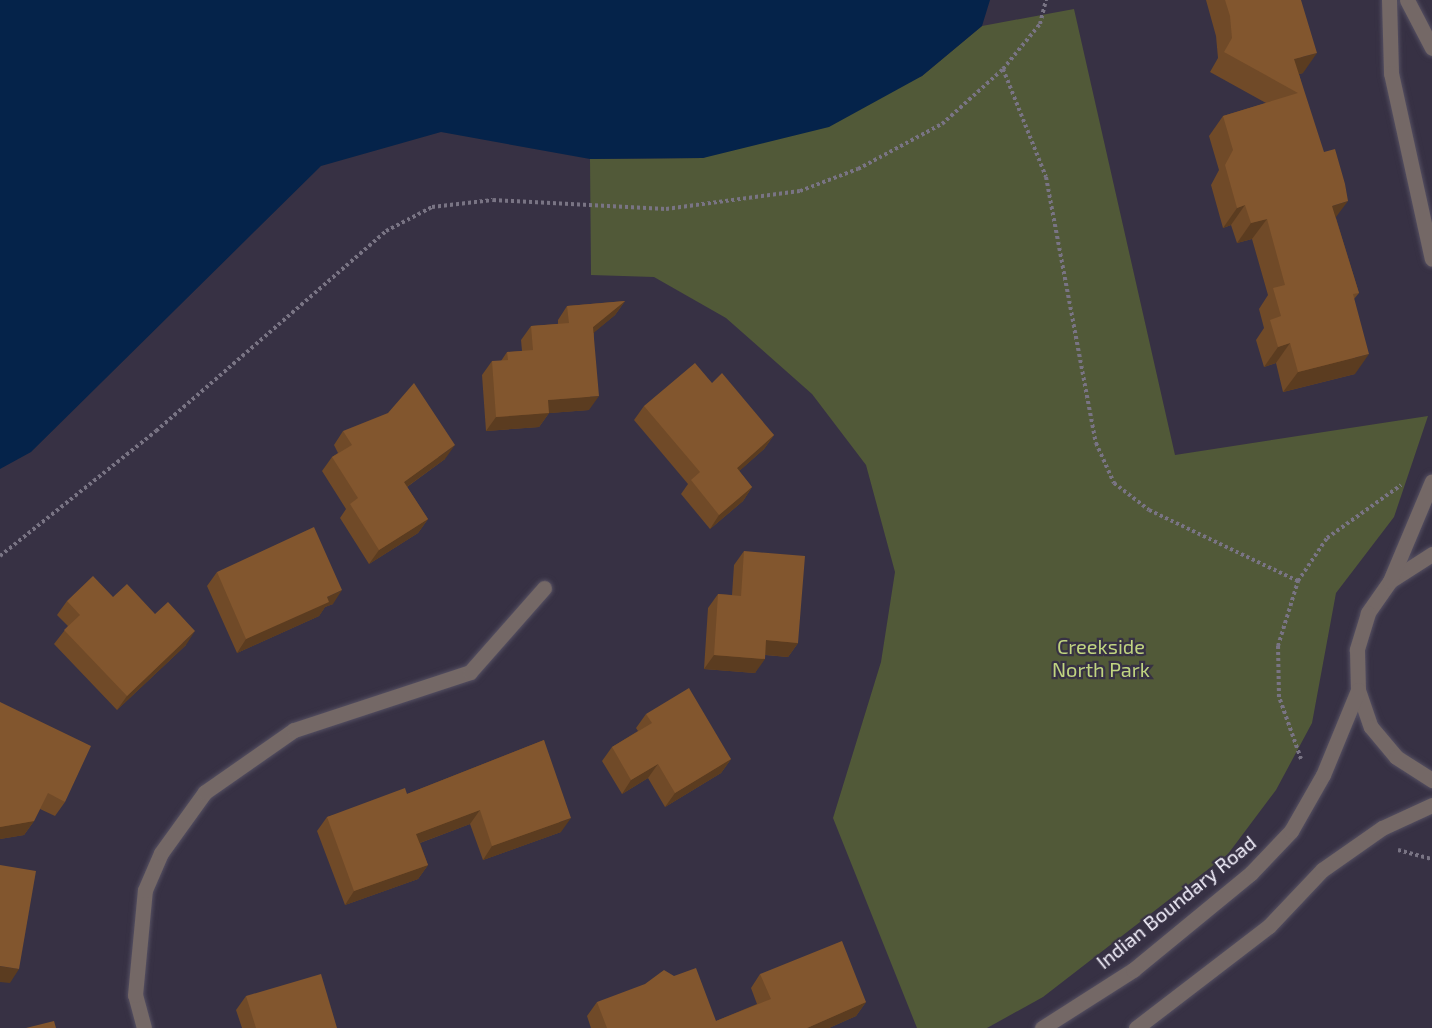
<!DOCTYPE html>
<html>
<head>
<meta charset="utf-8">
<style>
  body { margin:0 }
  #map { position:relative; width:1432px; height:1028px; overflow:hidden; background:#373144; font-family:"Exo 2",sans-serif }
  div>[style] { position:absolute }
  [style*='--x'] { left:calc(var(--x)*1px); top:calc(var(--y)*1px); width:calc(var(--w)*1px); rotate:calc(var(--a)*1deg) }
  .green>* { inset:0; background:#515938 }
  .water>* { inset:0; background:#05234a }
  .path>* { height:4px; margin-top:-2px; transform-origin:0; background:repeating-linear-gradient(90deg,#797484 0 3px,transparent 0 6px) }
  .roads { filter:drop-shadow(0 0 2px #555062) drop-shadow(0 0 2px #555062) }
  .minor>* { height:15px; margin:-7.5px; padding:0 7.5px; transform-origin:7.5px; border-radius:7.5px; background:#746866 }
  .wall>* { inset:0; background:#704a28 }
  .shaded-wall>* { inset:0; background:#5b3c20 }
  .building>* { inset:0; background:#82562e }
  span { translate:-50% -50%; white-space:nowrap; text-align:center; line-height:1.15; -webkit-text-stroke:4.5px #373144; paint-order:stroke }
  .park-label { font-size:20px; color:#c0d480 }
  .street-label { font-size:20px; color:#f5f2fe }
</style>
</head>
<body>
<div id="map">
  <div class="green">
    <i style="clip-path:polygon(1074px 9px,1175px 455px,1428px 416px,1394px 517px,1336px 593px,1312px 723px,1276px 790px,1228px 854px,1043px 997px,987px 1028px,917px 1028px,833px 818px,881px 662px,895px 572px,866px 465px,812px 394px,726px 318px,654px 277px,591px 275px,590px 159px,703px 158px,922px 76px,982px 26px)"></i>
  </div>
  <div class="water">
    <i style="clip-path:polygon(0 0,990px 0,982px 26px,922px 76px,829px 127px,703px 158px,590px 159px,441px 132px,321px 166px,31px 452px,0 469px)"></i>
  </div>
  <div class="path">
    <i style="--x:1003;--y:69;--w:116;--a:68.3"></i>
    <i style="--x:1046;--y:177;--w:271;--a:79.4"></i>
    <i style="--x:1096;--y:443;--w:44;--a:65.8"></i>
    <i style="--x:1114;--y:483;--w:44;--a:37.6"></i>
    <i style="--x:1149;--y:510;--w:165;--a:25.5"></i>
    <i style="--x:0;--y:556;--w:200;--a:-38.7"></i>
    <i style="--x:156;--y:431;--w:305;--a:-41"></i>
    <i style="--x:386;--y:231;--w:52;--a:-27.6"></i>
    <i style="--x:432;--y:207;--w:61;--a:-6.5"></i>
    <i style="--x:493;--y:200;--w:173;--a:3"></i>
    <i style="--x:666;--y:209;--w:135;--a:-7.7"></i>
    <i style="--x:800;--y:191;--w:62;--a:-20.8"></i>
    <i style="--x:858;--y:169;--w:95;--a:-28.2"></i>
    <i style="--x:942;--y:124;--w:82;--a:-42"></i>
    <i style="--x:1003;--y:69;--w:58;--a:-50.6"></i>
    <i style="--x:1040;--y:24;--w:25;--a:-76"></i>
    <i style="--x:1301;--y:759;--w:66;--a:-109.5"></i>
    <i style="--x:1279;--y:697;--w:51;--a:-91.1"></i>
    <i style="--x:1278;--y:646;--w:68;--a:-72.9"></i>
    <i style="--x:1298;--y:581;--w:52;--a:-56"></i>
    <i style="--x:1327;--y:538;--w:91;--a:-35.6"></i>
    <i style="--x:1398;--y:850;--w:35;--a:15"></i>
  </div>
  <div class="roads">
    <div class="minor">
      <i style="--x:1389;--y:0;--w:73;--a:88.4"></i>
      <i style="--x:1391;--y:73;--w:190;--a:77.6"></i>
      <i style="--x:1407;--y:0;--w:54;--a:62.5"></i>
      <i style="--x:1432;--y:554;--w:50;--a:147.3"></i>
      <i style="--x:1390;--y:581;--w:39;--a:125"></i>
      <i style="--x:1368;--y:613;--w:39;--a:107"></i>
      <i style="--x:1357;--y:650;--w:40;--a:88.6"></i>
      <i style="--x:1358;--y:690;--w:39;--a:71"></i>
      <i style="--x:1371;--y:727;--w:39;--a:50"></i>
      <i style="--x:1396;--y:757;--w:43;--a:32.6"></i>
      <i style="--x:1390;--y:581;--w:108;--a:-67.2"></i>
      <i style="--x:144;--y:1028;--w:34;--a:-105"></i>
      <i style="--x:135;--y:995;--w:105;--a:-84.6"></i>
      <i style="--x:145;--y:890;--w:40;--a:-66.6"></i>
      <i style="--x:161;--y:853;--w:75;--a:-54.2"></i>
      <i style="--x:205;--y:792;--w:108;--a:-34.9"></i>
      <i style="--x:294;--y:730;--w:185;--a:-18.2"></i>
      <i style="--x:470;--y:672;--w:112;--a:-48.6"></i>
      <i style="--x:1042;--y:1028;--w:108;--a:-32.5"></i>
      <i style="--x:1133;--y:970;--w:153;--a:-39.4"></i>
      <i style="--x:1251;--y:873;--w:58;--a:-46.4"></i>
      <i style="--x:1291;--y:831;--w:64;--a:-60.3"></i>
      <i style="--x:1323;--y:775;--w:92;--a:-67.6"></i>
      <i style="--x:1136;--y:1028;--w:168;--a:-37.5"></i>
      <i style="--x:1269;--y:926;--w:77;--a:-46.6"></i>
      <i style="--x:1322;--y:870;--w:73;--a:-35"></i>
      <i style="--x:1382;--y:828;--w:55;--a:-24.7"></i>
    </div>
  </div>
  <div class="wall">
    <i style="clip-path:polygon(1206px 0,1301px 0,1303px 73px,1299px 74px,1336px 218px,1359px 293px,1354px 299px,1355px 374px,1283px 392px,1276px 363px,1264px 367px,1256px 340px,1264px 328px,1259px 309px,1268px 295px,1252px 239px,1237px 243px,1231px 225px,1223px 228px,1211px 185px,1219px 170px,1209px 136px,1223px 116px,1266px 103px,1210px 72px,1218px 58px,1216px 36px)"></i>
    <i style="clip-path:polygon(625px 301px,615px 315px,594px 332px,589px 410px,549px 413px,539px 427px,486px 431px,482px 375px,492px 361px,501px 361px,507px 352px,522px 351px,521px 340px,531px 326px,558px 324px,558px 320px,567px 306px)"></i>
    <i style="clip-path:polygon(712px 383px,774px 435px,764px 449px,739px 471px,752px 487px,743px 501px,710px 529px,681px 494px,688px 484px,634px 420px,644px 406px)"></i>
    <i style="clip-path:polygon(343px 431px,445px 459px,407px 487px,428px 519px,418px 533px,369px 564px,340px 518px,346px 509px,322px 471px,332px 457px,338px 453px,334px 445px)"></i>
    <i style="clip-path:polygon(744px 551px,798px 643px,788px 657px,765px 655px,755px 673px,704px 669px,708px 608px,718px 594px,732px 595px,734px 565px)"></i>
    <i style="clip-path:polygon(217px 572px,333px 604px,325px 607px,319px 616px,237px 653px,207px 586px)"></i>
    <i style="clip-path:polygon(113px 597px,186px 645px,117px 710px,54px 644px,68px 626px,57px 615px,67px 601px)"></i>
    <i style="clip-path:polygon(0 702px,65px 802px,55px 816px,40px 809px,34px 821px,24px 835px,0 839px)"></i>
    <i style="clip-path:polygon(646px 714px,731px 759px,721px 773px,665px 807px,648px 778px,622px 794px,602px 761px,612px 747px,638px 731px,636px 728px)"></i>
    <i style="clip-path:polygon(544px 740px,561px 832px,483px 860px,470px 824px,420px 843px,428px 865px,418px 879px,345px 905px,317px 831px,327px 817px,407px 794px)"></i>
    <i style="clip-path:polygon(760px 974px,866px 1002px,856px 1016px,829px 1028px,591px 1028px,587px 1016px,597px 1002px,716px 1021px,757px 1004px,751px 988px)"></i>
    <i style="clip-path:polygon(246px 996px,337px 1028px,242px 1028px,236px 1010px)"></i>
  </div>
  <div class="shaded-wall">
    <i style="clip-path:polygon(1317px 53px,1303px 73px,1280px 79px,1294px 59px)"></i>
    <i style="clip-path:polygon(1348px 201px,1333px 221px,1332px 206px)"></i>
    <i style="clip-path:polygon(1245px 205px,1231px 225px,1223px 228px,1237px 208px)"></i>
    <i style="clip-path:polygon(1267px 219px,1252px 239px,1237px 243px,1251px 223px)"></i>
    <i style="clip-path:polygon(625px 301px,615px 315px,584px 341px,593px 327px)"></i>
    <i style="clip-path:polygon(1290px 343px,1276px 363px,1264px 367px,1278px 347px)"></i>
    <i style="clip-path:polygon(1369px 354px,1355px 374px,1283px 392px,1298px 372px)"></i>
    <i style="clip-path:polygon(599px 396px,589px 410px,538px 414px,548px 400px)"></i>
    <i style="clip-path:polygon(549px 413px,539px 427px,486px 431px,496px 417px)"></i>
    <i style="clip-path:polygon(774px 435px,764px 449px,727px 482px,737px 468px)"></i>
    <i style="clip-path:polygon(455px 445px,445px 459px,394px 496px,404px 482px)"></i>
    <i style="clip-path:polygon(752px 487px,743px 501px,710px 529px,719px 515px)"></i>
    <i style="clip-path:polygon(428px 519px,418px 533px,369px 564px,379px 550px)"></i>
    <i style="clip-path:polygon(342px 590px,333px 604px,325px 607px,319px 616px,237px 653px,246px 639px,327px 597px)"></i>
    <i style="clip-path:polygon(195px 631px,186px 645px,117px 710px,127px 696px)"></i>
    <i style="clip-path:polygon(766px 640px,798px 643px,788px 657px,756px 654px)"></i>
    <i style="clip-path:polygon(714px 655px,765px 659px,755px 673px,704px 669px)"></i>
    <i style="clip-path:polygon(731px 759px,721px 773px,665px 807px,675px 793px)"></i>
    <i style="clip-path:polygon(658px 764px,648px 778px,622px 794px,631px 780px)"></i>
    <i style="clip-path:polygon(480px 810px,470px 824px,406px 848px,416px 834px)"></i>
    <i style="clip-path:polygon(571px 818px,561px 832px,483px 860px,492px 846px)"></i>
    <i style="clip-path:polygon(34px 821px,24px 835px,0 839px,0 827px)"></i>
    <i style="clip-path:polygon(428px 865px,418px 879px,345px 905px,354px 891px)"></i>
    <i style="clip-path:polygon(0 966px,19px 969px,10px 983px,0 982px)"></i>
    <i style="clip-path:polygon(866px 1002px,856px 1016px,829px 1028px,807px 1028px)"></i>
  </div>
  <div class="building">
    <i style="clip-path:polygon(1225px 0,1301px 0,1317px 53px,1294px 59px,1324px 152px,1335px 149px,1345px 184px,1348px 201px,1332px 206px,1359px 293px,1353px 294px,1369px 354px,1298px 372px,1290px 343px,1278px 347px,1270px 320px,1281px 316px,1273px 288px,1285px 285px,1267px 219px,1251px 223px,1245px 205px,1237px 208px,1225px 165px,1233px 150px,1223px 116px,1298px 93px,1224px 52px,1232px 38px,1230px 16px)"></i>
    <i style="clip-path:polygon(625px 301px,593px 327px,599px 396px,548px 400px,549px 413px,496px 417px,492px 361px,508px 360px,507px 352px,533px 350px,531px 326px,569px 323px,567px 306px)"></i>
    <i style="clip-path:polygon(695px 363px,712px 383px,722px 373px,774px 435px,737px 468px,752px 487px,719px 515px,691px 480px,700px 472px,644px 406px)"></i>
    <i style="clip-path:polygon(414px 383px,455px 445px,404px 482px,428px 519px,379px 550px,350px 504px,358px 498px,332px 457px,352px 445px,343px 431px,388px 413px)"></i>
    <i style="clip-path:polygon(314px 527px,342px 590px,327px 597px,329px 602px,246px 639px,217px 572px)"></i>
    <i style="clip-path:polygon(744px 551px,805px 556px,798px 643px,766px 640px,765px 659px,714px 655px,718px 594px,741px 596px)"></i>
    <i style="clip-path:polygon(93px 576px,113px 597px,127px 584px,155px 614px,168px 602px,195px 631px,127px 696px,64px 630px,80px 615px,67px 601px)"></i>
    <i style="clip-path:polygon(689px 688px,731px 759px,675px 793px,658px 764px,631px 780px,612px 747px,652px 723px,646px 714px)"></i>
    <i style="clip-path:polygon(0 702px,91px 746px,65px 802px,48px 793px,34px 821px,0 827px)"></i>
    <i style="clip-path:polygon(544px 740px,571px 818px,492px 846px,480px 810px,416px 834px,428px 865px,354px 891px,327px 817px,405px 788px,407px 794px)"></i>
    <i style="clip-path:polygon(0 865px,36px 871px,19px 969px,0 966px)"></i>
    <i style="clip-path:polygon(842px 941px,866px 1002px,807px 1028px,607px 1028px,597px 1002px,645px 984px,664px 970px,674px 976px,696px 968px,716px 1021px,771px 999px,760px 974px)"></i>
    <i style="clip-path:polygon(321px 974px,337px 1028px,256px 1028px,246px 996px)"></i>
    <i style="clip-path:polygon(54px 1021px,56px 1028px,26px 1028px)"></i>
  </div>
  <div class="park-label">
    <span style="left:1101px;top:658px">Creekside<br>North Park</span>
  </div>
  <div class="street-label">
    <span style="left:1176px;top:902px;rotate:-39deg">Indian Boundary Road</span>
  </div>
</div>
</body>
</html>
